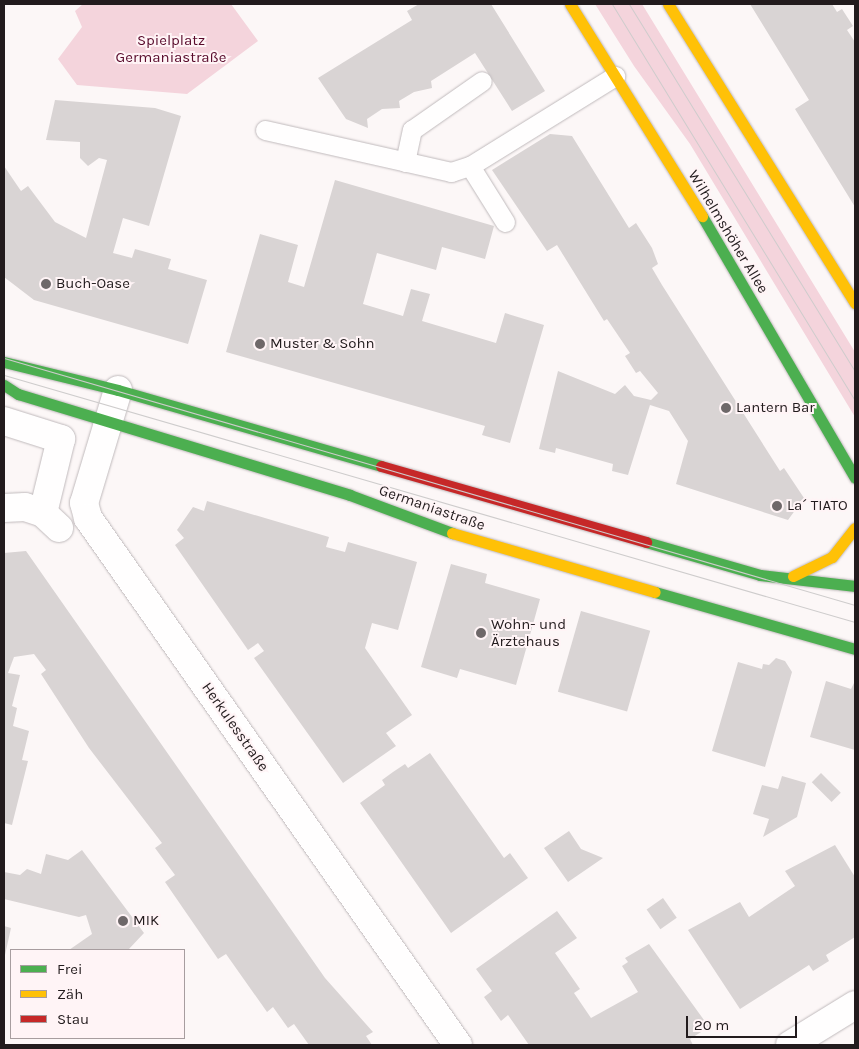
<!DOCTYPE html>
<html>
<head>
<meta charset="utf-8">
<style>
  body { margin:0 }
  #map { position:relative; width:859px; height:1049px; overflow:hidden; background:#fcf7f7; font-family:Karla,sans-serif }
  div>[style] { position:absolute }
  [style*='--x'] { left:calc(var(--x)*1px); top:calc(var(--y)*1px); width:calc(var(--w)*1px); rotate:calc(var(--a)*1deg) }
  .green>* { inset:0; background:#f4d4dc }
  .building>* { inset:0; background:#d9d4d4; transform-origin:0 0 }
  .roads { filter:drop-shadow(0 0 1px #c0babc) drop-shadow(0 0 1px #c0babc) }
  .lane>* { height:19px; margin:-9.5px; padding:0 9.5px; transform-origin:9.5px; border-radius:9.5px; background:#fffefe }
  .street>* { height:28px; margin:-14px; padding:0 14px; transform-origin:14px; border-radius:14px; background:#fffefe }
  .fast>* { height:11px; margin:-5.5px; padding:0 5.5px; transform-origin:5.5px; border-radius:5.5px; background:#4caf50 }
  .slow>* { height:11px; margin:-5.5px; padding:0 5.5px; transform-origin:5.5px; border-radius:5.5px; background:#ffc107 }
  .jam>* { height:11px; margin:-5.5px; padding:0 5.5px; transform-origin:5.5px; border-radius:5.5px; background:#c62828 }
  .tram>* { height:1px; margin:-0.5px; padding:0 0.5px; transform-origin:0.5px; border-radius:0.5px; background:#cecccc }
  .dots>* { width:14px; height:14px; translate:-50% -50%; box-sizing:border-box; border:2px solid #fff4f6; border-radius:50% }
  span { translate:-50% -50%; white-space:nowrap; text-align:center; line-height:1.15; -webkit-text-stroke:4px #fff4f6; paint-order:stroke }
  .park-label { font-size:15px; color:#580a2b }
  .street-label { font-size:15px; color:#221b1d }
  .poi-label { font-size:15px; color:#221b1d }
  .left { translate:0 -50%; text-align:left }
  .frame { position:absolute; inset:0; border:5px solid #221b1d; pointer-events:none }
  .legend { position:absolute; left:10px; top:949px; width:175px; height:90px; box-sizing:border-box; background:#fff4f6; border:1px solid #a79d9f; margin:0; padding:6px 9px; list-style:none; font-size:15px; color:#221b1d }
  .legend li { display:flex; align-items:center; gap:10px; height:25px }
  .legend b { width:25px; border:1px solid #a79d9f }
  .scale { position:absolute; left:686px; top:1016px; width:111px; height:22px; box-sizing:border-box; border:2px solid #221b1d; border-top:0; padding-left:6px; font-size:15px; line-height:18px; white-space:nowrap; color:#221b1d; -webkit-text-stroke:4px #fff4f6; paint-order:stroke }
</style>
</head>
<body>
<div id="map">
  <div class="green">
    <i style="clip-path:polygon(83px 4px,231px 4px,258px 41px,187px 94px,77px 85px,58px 59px,82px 27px,75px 11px)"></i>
    <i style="clip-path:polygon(595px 4px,642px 4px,855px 352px,855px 417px,690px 144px,634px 66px)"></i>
  </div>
  <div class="building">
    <i style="clip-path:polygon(419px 4px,491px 4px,545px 91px,512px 111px,475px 53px,431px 81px,432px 88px,414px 92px,399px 101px,400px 108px,382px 109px,367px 119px,368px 128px,346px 119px,318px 78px,412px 20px,407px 11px)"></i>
    <i style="clip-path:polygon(750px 4px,832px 4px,837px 12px,842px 9px,853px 26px,847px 30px,855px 42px,855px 207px,795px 109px,809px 100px)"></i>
    <i style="clip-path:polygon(55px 100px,155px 108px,181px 116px,149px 226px,123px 218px,113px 253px,132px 258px,135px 249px,171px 259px,168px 269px,207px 280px,188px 344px,34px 300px,4px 277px,4px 166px,21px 191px,28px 186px,55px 222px,86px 238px,107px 160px,99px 158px,88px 166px,80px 158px,80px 142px,46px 140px)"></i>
    <i style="clip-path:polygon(550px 134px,572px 136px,629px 228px,636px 223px,652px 248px,658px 264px,652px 268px,662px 285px,780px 471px,784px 468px,804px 498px,788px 520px,676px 484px,688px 441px,669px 411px,650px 405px,628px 475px,612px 471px,613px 464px,556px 448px,555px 453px,539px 449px,558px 371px,615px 394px,625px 385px,634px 396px,651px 400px,658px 393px,640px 371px,636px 373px,625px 356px,630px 353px,607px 319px,604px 321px,557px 245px,547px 251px,492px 170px)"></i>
    <i style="clip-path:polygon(335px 180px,494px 226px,485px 259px,442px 247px,436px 270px,377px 253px,363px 304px,403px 316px,411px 289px,430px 294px,422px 321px,496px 343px,505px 313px,544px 325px,510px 443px,482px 435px,485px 426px,226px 352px,260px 234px,298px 245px,288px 282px,304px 287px)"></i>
    <i style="clip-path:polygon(207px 501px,329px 537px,326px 547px,345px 552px,348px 542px,417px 562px,398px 630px,372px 623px,365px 648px,412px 715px,386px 733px,396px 746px,343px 783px,254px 658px,264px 651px,258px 643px,248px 650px,175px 545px,184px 538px,177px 530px,193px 507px,204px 511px)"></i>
    <i style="clip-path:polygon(26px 551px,325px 978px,373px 1032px,366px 1036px,372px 1045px,309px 1045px,294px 1024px,288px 1028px,273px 1007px,267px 1012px,226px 954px,218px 959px,165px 882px,175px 875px,155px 848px,162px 843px,89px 748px,41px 674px,46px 670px,34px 654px,14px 657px,8px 673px,20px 675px,12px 706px,17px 708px,13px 726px,29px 731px,22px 760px,28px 761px,12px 825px,4px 823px,4px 553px)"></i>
    <i style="clip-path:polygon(451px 564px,487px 574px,485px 583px,540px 599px,516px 685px,460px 669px,457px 678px,421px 667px)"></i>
    <i style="left:581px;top:611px;width:72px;height:84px;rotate:16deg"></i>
    <i style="clip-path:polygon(776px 658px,785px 661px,792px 672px,765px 767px,712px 751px,738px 662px,762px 669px,763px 664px,769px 665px)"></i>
    <i style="clip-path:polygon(826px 681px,851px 689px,855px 681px,855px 750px,810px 737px)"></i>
    <i style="clip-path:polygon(430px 753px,504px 858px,510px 853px,528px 878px,451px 933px,360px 803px,385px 785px,382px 780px,393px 772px,405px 764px,408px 768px)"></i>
    <i style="left:821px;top:773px;width:28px;height:13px;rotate:45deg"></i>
    <i style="clip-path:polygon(782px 776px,806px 783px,797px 817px,763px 837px,769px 819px,753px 814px,762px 785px,778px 789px)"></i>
    <i style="clip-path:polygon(569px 831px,581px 849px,603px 858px,568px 882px,544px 848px)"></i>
    <i style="clip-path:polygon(835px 845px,855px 877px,855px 937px,826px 955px,829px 961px,813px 971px,809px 965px,740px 1009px,688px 930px,740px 902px,749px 917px,795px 886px,785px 871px)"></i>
    <i style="clip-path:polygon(82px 850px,144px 933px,128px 950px,69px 950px,92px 934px,86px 915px,79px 917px,4px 899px,4px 872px,20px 875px,27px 869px,41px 874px,46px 854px,68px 860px)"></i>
    <i style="left:663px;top:898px;width:24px;height:20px;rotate:55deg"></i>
    <i style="clip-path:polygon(557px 911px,577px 938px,555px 953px,580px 989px,574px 993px,591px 1018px,638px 992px,622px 966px,628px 962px,625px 958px,649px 944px,709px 1027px,690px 1039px,693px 1045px,529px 1045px,508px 1015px,501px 1021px,484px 997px,492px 991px,476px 969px)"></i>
    <i style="clip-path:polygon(4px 926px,11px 928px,5px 955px,4px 955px)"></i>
  </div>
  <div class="roads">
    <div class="lane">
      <i style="--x:265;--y:130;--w:191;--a:12.7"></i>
      <i style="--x:451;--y:172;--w:20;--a:-18"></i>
      <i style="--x:470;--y:166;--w:171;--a:-31.8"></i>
      <i style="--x:405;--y:162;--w:33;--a:-78"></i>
      <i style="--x:412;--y:130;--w:85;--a:-35"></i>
      <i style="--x:470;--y:166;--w:66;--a:58"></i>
    </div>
    <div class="street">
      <i style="--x:118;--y:390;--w:118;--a:106.7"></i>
      <i style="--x:84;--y:503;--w:16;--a:75"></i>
      <i style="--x:88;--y:518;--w:644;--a:54.93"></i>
      <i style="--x:4;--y:421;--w:60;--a:17.5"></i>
      <i style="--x:61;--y:439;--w:76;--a:103.7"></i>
      <i style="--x:43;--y:513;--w:22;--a:43"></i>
      <i style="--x:4;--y:508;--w:21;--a:-3"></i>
      <i style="--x:25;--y:507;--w:19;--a:18"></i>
      <i style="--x:790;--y:1045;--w:76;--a:-31.6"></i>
    </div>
    <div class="fast">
      <i style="--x:702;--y:216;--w:303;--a:59.7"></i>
      <i style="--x:4;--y:362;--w:117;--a:13.8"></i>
      <i style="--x:118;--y:390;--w:274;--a:16.1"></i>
      <i style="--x:4;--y:385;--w:17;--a:33"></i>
      <i style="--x:18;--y:394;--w:347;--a:16.9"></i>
      <i style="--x:350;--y:495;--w:109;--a:20.4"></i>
      <i style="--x:646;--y:542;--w:119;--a:16.1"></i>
      <i style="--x:760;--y:575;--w:96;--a:6.6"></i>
      <i style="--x:655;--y:592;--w:208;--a:15.9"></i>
    </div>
    <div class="slow">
      <i style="--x:570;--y:4;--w:250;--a:58.1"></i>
      <i style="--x:668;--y:4;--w:353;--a:58"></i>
      <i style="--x:452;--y:533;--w:211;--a:16.2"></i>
      <i style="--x:793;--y:576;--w:43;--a:-26"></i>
      <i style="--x:832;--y:557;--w:37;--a:-52"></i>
    </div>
    <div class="jam">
      <i style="--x:381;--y:466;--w:276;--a:16"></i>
    </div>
  </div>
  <div class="tram">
    <i style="--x:612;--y:4;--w:465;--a:58.5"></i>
    <i style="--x:629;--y:4;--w:432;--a:58.4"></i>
    <i style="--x:4;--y:358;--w:886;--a:16.19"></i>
    <i style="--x:4;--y:375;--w:886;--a:16.19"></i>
  </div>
  <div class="dots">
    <i style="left:46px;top:284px;background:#6e6869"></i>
    <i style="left:260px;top:344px;background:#6e6869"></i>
    <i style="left:726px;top:408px;background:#6e6869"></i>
    <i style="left:777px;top:506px;background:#6e6869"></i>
    <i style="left:481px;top:633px;background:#6e6869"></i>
    <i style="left:123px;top:921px;background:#6e6869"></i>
  </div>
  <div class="park-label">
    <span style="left:171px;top:49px">Spielplatz<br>Germaniastraße</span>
  </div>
  <div class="street-label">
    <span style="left:728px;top:232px;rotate:59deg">Wilhelmshöher Allee</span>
    <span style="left:432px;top:508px;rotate:19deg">Germaniastraße</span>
    <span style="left:235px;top:727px;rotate:55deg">Herkulesstraße</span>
  </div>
  <div class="poi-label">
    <span class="left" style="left:56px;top:284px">Buch-Oase</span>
    <span class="left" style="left:270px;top:344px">Muster &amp; Sohn</span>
    <span class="left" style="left:736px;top:408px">Lantern Bar</span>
    <span class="left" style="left:787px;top:506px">La´ TIATO</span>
    <span class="left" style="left:491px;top:633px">Wohn- und<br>Ärztehaus</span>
    <span class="left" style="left:133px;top:921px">MIK</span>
  </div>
  <div class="frame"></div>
  <ul class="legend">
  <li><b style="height:6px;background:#4caf50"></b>Frei</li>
  <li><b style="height:6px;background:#ffc107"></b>Zäh</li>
  <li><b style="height:6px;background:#c62828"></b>Stau</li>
  </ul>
  <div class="scale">20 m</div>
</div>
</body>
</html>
